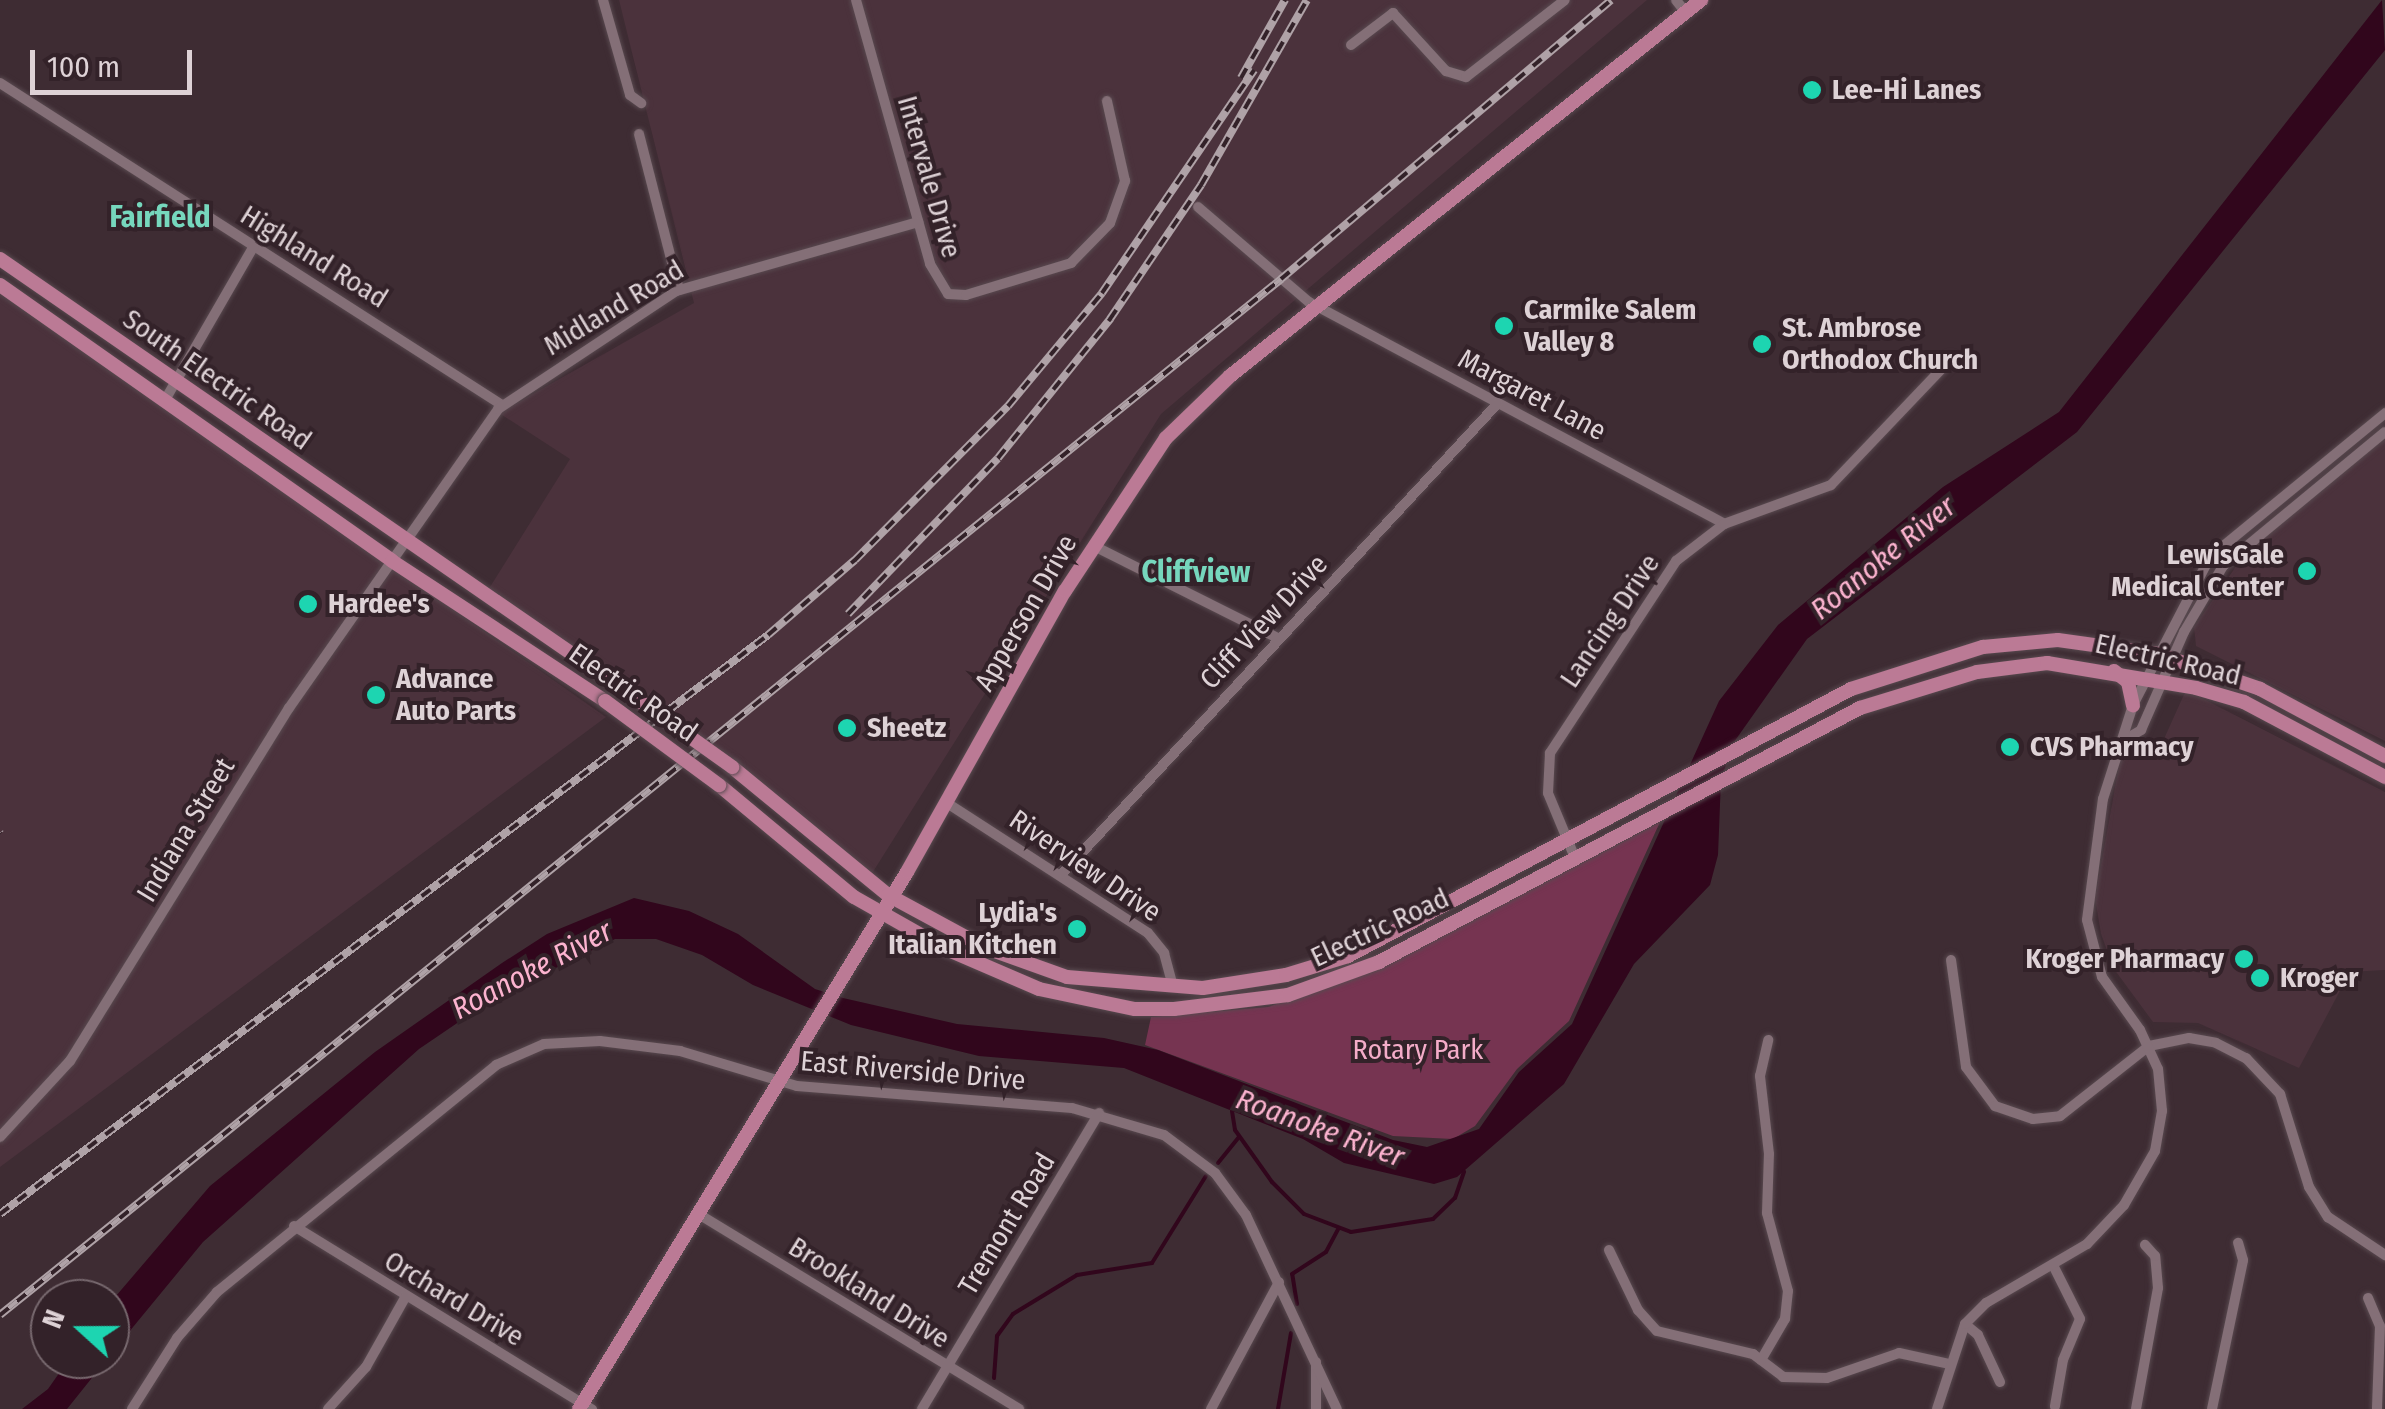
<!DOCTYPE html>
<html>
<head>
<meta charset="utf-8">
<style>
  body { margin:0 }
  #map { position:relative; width:2385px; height:1409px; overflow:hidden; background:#3e2c33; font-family:"Fira Sans Condensed",sans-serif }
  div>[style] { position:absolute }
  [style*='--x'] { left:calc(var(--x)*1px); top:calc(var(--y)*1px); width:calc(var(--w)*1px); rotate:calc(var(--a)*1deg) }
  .built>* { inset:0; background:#4b323c }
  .green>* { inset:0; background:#763451 }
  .water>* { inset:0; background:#31061c }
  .stream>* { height:4px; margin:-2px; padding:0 2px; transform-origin:2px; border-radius:2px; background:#31061c }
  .roads { filter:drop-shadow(0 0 2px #58494f) drop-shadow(0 0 2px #58494f) }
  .minor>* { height:10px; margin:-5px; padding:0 5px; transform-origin:5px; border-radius:5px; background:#846f77 }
  .major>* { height:14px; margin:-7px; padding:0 7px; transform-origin:7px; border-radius:7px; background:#bb7a95 }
  .rail>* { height:8px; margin-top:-4px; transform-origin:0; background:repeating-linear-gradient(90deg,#332229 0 11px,#afa2a7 0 22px); box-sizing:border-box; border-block:2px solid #afa2a7 }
  .bridges { filter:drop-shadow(0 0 2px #58494f) drop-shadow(0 0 2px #58494f) }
  .major-bridge>* { height:14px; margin:-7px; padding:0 7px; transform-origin:7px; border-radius:7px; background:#bb7a95 }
  .dots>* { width:28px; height:28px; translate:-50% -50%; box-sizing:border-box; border:5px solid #332229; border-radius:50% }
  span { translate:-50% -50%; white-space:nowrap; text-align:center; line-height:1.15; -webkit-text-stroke:8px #332229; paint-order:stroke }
  .poi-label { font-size:28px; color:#ded2d6; font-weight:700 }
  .left { translate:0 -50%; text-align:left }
  .right { translate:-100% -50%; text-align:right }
  .street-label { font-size:28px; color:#ded2d6 }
  .park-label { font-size:28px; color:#f4acc8 }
  .neighbourhood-label { font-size:30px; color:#76d7bd; font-weight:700 }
  .water-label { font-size:30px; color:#fcb3cf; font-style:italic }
  .north { position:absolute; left:30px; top:1279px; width:100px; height:100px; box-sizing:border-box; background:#332229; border:2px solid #77686e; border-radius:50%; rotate:291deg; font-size:28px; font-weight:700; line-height:40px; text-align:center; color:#ded2d6 }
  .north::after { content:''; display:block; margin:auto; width:35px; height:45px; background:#1dd5b1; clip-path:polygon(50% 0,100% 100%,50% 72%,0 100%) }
  .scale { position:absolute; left:30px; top:50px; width:162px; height:45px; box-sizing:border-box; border:5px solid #ded2d6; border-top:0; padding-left:12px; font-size:30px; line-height:35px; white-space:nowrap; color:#ded2d6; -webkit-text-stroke:8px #332229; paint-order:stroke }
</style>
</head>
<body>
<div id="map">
  <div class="built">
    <i style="clip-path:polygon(619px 0,1647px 0,1161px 414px,871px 875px,646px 694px,485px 595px,570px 459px,499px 413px,694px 303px)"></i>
    <i style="clip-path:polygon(0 292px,606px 717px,0 1167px)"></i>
    <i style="clip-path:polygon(2385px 437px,2385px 741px,2196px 646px,2194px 627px,2248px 549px)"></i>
    <i style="clip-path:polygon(2186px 690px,2385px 792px,2385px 970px,2350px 972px,2299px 1068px,2198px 1023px,2153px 1022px,2114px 969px,2101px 934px,2095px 898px,2120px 760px,2163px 741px)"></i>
  </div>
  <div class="green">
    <i style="clip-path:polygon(1660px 822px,1569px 1021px,1517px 1069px,1475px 1126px,1453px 1139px,1393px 1136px,1145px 1045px,1151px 1017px,1268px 1007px,1376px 971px)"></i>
  </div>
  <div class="water">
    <i style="clip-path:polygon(2382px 0,2385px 50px,2077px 432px,1807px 639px,1734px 742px,1721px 779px,1718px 855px,1710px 885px,1634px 964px,1564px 1084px,1457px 1177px,1434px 1184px,1344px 1163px,1303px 1139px,1124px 1068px,979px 1056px,851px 1025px,753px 985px,702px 955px,656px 939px,615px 939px,494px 998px,419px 1049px,203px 1242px,110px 1355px,110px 1303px,210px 1186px,375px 1052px,502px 963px,547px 934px,634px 898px,689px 911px,738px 934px,815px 989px,843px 998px,957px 1024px,1104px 1038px,1158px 1050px,1393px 1140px,1427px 1147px,1479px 1129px,1519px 1072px,1572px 1024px,1719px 701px,1778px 625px,1943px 487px,2059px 412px)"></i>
    <i style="clip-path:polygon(69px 1359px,107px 1359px,67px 1409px,22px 1409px,48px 1389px)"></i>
  </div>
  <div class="stream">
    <i style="--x:1232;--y:1111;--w:19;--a:81"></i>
    <i style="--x:1235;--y:1130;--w:64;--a:54.6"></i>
    <i style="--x:1272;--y:1182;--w:45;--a:45"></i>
    <i style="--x:1304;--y:1214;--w:50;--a:21"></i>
    <i style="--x:1351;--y:1232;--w:83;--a:-9"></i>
    <i style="--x:1433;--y:1219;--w:30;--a:-44"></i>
    <i style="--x:1455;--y:1198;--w:28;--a:-71"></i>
    <i style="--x:1218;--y:1163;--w:33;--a:-51"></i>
    <i style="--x:1297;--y:1304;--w:30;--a:-99"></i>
    <i style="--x:1292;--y:1274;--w:40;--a:-32.9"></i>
    <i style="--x:1326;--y:1252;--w:27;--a:-62"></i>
    <i style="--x:994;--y:1378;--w:42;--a:-85.9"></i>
    <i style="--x:997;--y:1336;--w:27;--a:-54"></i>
    <i style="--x:1013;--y:1314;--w:75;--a:-31.4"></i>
    <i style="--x:1077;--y:1275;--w:76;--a:-9.1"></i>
    <i style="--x:1152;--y:1263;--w:102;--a:-58.2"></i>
    <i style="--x:1278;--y:1409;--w:77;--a:-80.3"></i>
  </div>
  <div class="roads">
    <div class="minor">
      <i style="--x:603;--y:0;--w:99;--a:74.1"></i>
      <i style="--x:630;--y:95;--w:14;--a:36"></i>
      <i style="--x:856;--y:0;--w:274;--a:74.3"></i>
      <i style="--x:930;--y:264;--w:35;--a:59"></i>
      <i style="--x:948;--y:294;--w:18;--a:3"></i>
      <i style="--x:966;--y:295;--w:110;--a:-16.9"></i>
      <i style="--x:1071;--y:263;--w:56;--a:-45.7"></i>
      <i style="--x:1110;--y:223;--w:45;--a:-70.3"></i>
      <i style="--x:1125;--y:181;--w:82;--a:-102.7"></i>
      <i style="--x:1676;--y:0;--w:16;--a:52"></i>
      <i style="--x:1351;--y:45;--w:53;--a:-37.3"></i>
      <i style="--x:1393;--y:13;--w:79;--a:47.6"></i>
      <i style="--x:1446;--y:71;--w:21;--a:17"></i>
      <i style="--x:1466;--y:77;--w:125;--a:-37.9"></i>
      <i style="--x:0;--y:83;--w:596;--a:32.68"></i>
      <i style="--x:639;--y:134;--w:161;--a:75.6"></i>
      <i style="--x:1198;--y:207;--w:146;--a:40.6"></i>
      <i style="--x:1309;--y:302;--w:471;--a:28.1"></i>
      <i style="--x:165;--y:400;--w:178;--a:-60"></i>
      <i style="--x:1094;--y:546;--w:206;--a:26.6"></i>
      <i style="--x:2124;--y:740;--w:20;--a:-30"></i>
      <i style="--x:2141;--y:730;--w:107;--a:-66.3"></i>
      <i style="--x:2184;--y:632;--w:77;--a:-59.4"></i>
      <i style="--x:2223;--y:566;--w:210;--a:-39.6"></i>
      <i style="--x:947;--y:803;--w:239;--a:32.9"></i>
      <i style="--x:1148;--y:933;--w:26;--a:51"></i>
      <i style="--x:1164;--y:953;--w:35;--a:75"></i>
      <i style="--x:1575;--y:858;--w:70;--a:-112.6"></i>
      <i style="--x:1548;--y:793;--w:40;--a:-87.1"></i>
      <i style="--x:1550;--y:753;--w:230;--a:-56.7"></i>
      <i style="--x:1676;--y:561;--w:61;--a:-37.6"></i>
      <i style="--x:1724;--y:524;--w:114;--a:-20"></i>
      <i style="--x:1831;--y:485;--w:173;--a:-46.4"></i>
      <i style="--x:1063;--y:873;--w:640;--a:-47.21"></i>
      <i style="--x:1951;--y:960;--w:108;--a:82"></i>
      <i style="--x:1966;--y:1067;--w:49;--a:53.4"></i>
      <i style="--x:1995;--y:1106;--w:40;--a:18.9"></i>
      <i style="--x:2033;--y:1119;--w:27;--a:-6"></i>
      <i style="--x:2060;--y:1116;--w:113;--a:-38.2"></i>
      <i style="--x:2149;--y:1046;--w:41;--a:-11.3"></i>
      <i style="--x:2189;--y:1038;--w:27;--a:10"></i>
      <i style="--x:2216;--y:1043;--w:34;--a:27"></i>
      <i style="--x:2246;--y:1058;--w:50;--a:46.6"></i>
      <i style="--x:2280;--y:1094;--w:97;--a:72.7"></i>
      <i style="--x:2309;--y:1187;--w:36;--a:58"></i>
      <i style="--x:2328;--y:1217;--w:69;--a:33.7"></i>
      <i style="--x:0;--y:1137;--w:103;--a:-47.4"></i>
      <i style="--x:70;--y:1061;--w:415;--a:-58.2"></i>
      <i style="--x:289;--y:708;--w:365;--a:-55"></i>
      <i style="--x:498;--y:409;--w:214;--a:-33.5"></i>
      <i style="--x:676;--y:291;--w:252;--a:-15.9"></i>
      <i style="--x:697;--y:1213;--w:377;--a:31.3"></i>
      <i style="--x:294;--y:1226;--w:350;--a:31.6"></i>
      <i style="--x:1609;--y:1250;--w:67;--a:64.2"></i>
      <i style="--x:1638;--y:1310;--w:28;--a:48"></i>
      <i style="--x:1657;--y:1331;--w:99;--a:13.5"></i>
      <i style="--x:1753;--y:1354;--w:38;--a:37"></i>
      <i style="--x:1783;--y:1377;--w:44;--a:1.3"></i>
      <i style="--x:1827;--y:1378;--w:76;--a:-19.1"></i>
      <i style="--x:1899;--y:1353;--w:51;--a:12.4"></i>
      <i style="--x:2054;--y:1267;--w:58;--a:63.4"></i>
      <i style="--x:2080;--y:1319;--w:44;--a:112.5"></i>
      <i style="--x:2063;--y:1360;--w:47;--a:99.9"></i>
      <i style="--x:2368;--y:1298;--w:30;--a:67"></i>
      <i style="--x:2380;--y:1326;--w:83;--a:92.1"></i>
      <i style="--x:1965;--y:1324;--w:17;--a:40"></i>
      <i style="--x:1978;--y:1335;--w:52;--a:64.9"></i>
      <i style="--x:1761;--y:1360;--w:48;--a:-59.7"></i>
      <i style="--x:1785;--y:1319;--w:28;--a:-84"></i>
      <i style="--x:1788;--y:1291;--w:81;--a:-105.1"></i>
      <i style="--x:1767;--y:1213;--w:59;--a:-88.1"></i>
      <i style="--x:1769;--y:1154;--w:79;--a:-96.6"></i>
      <i style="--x:1760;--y:1076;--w:37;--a:-77"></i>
      <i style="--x:1316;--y:1362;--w:47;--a:90"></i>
      <i style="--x:132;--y:1409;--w:84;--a:-57.6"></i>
      <i style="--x:177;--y:1338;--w:61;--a:-49"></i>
      <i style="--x:217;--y:1292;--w:360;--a:-39.1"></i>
      <i style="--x:496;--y:1065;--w:52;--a:-23.6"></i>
      <i style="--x:544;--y:1044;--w:56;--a:-3.1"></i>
      <i style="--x:600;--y:1041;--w:81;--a:7.1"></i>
      <i style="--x:680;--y:1051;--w:122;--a:16.7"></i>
      <i style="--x:797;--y:1086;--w:276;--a:4.6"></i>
      <i style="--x:1072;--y:1108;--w:96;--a:16.4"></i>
      <i style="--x:1164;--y:1135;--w:64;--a:36.7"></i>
      <i style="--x:1215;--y:1173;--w:52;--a:53.6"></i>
      <i style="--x:1246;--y:1215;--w:214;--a:64.9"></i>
      <i style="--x:328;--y:1409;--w:57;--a:-47.9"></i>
      <i style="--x:366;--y:1367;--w:81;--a:-60.6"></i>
      <i style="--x:922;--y:1409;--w:345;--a:-59.1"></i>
      <i style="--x:1211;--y:1409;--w:144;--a:-61.8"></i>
      <i style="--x:1937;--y:1409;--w:89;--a:-71.8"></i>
      <i style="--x:1965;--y:1324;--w:30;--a:-45"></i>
      <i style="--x:1986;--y:1303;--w:117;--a:-30.3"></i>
      <i style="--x:2087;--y:1244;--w:54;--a:-46.5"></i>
      <i style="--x:2124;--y:1205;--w:62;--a:-60.1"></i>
      <i style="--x:2155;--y:1151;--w:41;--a:-80.1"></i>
      <i style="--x:2162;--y:1111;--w:42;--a:-95.4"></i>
      <i style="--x:2158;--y:1069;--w:43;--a:-114.8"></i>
      <i style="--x:2140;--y:1030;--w:65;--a:-125.6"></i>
      <i style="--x:2102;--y:977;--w:59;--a:-104.7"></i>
      <i style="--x:2087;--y:920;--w:122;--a:-82.5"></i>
      <i style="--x:2103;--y:799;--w:99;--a:-72.3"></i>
      <i style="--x:2133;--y:705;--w:167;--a:-62.5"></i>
      <i style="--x:2210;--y:557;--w:227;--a:-39.4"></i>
      <i style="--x:2136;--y:1409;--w:123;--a:-79.7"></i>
      <i style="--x:2158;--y:1288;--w:32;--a:-95"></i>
      <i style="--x:2155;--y:1256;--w:15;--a:-132"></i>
      <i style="--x:2212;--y:1409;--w:152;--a:-78.2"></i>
      <i style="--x:2243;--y:1260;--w:18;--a:-106"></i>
    </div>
    <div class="major">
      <i style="--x:0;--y:259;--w:753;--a:34.62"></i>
      <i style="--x:0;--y:285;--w:479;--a:35.1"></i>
      <i style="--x:392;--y:561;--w:255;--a:33.3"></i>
      <i style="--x:2114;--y:671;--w:18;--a:38"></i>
      <i style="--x:2128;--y:682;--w:24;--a:78"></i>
      <i style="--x:732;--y:767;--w:202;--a:39.4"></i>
      <i style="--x:888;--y:895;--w:111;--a:28.4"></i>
      <i style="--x:986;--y:948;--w:86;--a:19.7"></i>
      <i style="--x:1067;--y:977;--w:136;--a:4.6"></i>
      <i style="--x:1203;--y:988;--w:84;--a:-8.9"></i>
      <i style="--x:1286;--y:975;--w:65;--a:-17"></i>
      <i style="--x:1348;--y:956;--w:569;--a:-27.96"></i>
      <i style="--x:1851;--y:689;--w:139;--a:-17.7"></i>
      <i style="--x:1983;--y:647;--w:75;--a:-5.3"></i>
      <i style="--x:2058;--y:640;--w:101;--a:8"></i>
      <i style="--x:2158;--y:654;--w:108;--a:18.9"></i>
      <i style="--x:2260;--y:689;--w:142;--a:28.2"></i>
      <i style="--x:719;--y:785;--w:175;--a:39.7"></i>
      <i style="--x:854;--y:897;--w:103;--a:29.5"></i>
      <i style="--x:944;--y:948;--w:103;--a:23.3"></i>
      <i style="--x:1039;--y:989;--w:98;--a:11.8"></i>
      <i style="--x:1135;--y:1009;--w:39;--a:0"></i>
      <i style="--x:1174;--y:1009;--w:115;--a:-7"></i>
      <i style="--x:1288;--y:995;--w:97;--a:-19.9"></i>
      <i style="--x:1379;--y:962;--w:544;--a:-27.84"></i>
      <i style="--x:1860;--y:708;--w:122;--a:-17.1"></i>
      <i style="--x:1977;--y:672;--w:71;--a:-7.3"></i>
      <i style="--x:2047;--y:663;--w:151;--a:9.5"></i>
      <i style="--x:2196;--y:688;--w:50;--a:16.3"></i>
      <i style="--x:2244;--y:702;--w:160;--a:28"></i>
      <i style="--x:579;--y:1409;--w:629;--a:-58.58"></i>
      <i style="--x:907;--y:872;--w:322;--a:-60.7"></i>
      <i style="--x:1065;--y:591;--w:183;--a:-56.6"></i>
      <i style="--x:1166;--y:438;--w:89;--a:-44.1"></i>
      <i style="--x:1230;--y:376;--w:603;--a:-38.6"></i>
    </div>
  </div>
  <div class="rail">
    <i style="--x:1241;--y:78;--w:90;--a:-60.6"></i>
    <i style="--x:848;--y:614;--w:216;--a:-46.1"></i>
    <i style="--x:998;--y:458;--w:179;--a:-51.1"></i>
    <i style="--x:1110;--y:319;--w:162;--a:-55.8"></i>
    <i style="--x:1201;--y:185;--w:213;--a:-60.2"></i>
    <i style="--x:0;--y:833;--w:1;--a:45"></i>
    <i style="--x:0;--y:1214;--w:962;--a:-37.01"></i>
    <i style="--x:768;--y:635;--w:115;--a:-40.8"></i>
    <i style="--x:855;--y:560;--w:217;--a:-45.2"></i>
    <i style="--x:1008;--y:406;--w:147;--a:-50.2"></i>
    <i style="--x:1102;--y:293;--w:270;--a:-55.7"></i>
    <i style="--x:0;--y:1315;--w:1648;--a:-38.96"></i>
    <i style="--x:1281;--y:279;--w:432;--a:-40.2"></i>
  </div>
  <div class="bridges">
    <div class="major-bridge">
      <i style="--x:620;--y:687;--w:138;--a:35.5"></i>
      <i style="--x:605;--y:701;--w:142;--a:36.4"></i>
    </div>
  </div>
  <div class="dots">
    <i style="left:1812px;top:90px;background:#1dd5b1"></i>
    <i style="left:1504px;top:326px;background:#1dd5b1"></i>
    <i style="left:1762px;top:344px;background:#1dd5b1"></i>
    <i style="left:2307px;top:571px;background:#1dd5b1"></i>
    <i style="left:308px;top:604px;background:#1dd5b1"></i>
    <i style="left:376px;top:695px;background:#1dd5b1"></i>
    <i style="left:847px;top:728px;background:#1dd5b1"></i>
    <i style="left:2010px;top:747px;background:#1dd5b1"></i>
    <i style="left:1077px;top:929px;background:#1dd5b1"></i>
    <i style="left:2244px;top:959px;background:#1dd5b1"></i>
    <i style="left:2260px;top:978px;background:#1dd5b1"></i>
  </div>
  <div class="poi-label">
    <span class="left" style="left:1832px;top:90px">Lee-Hi Lanes</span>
    <span class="left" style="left:1524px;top:326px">Carmike Salem<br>Valley 8</span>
    <span class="left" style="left:1782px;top:344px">St. Ambrose<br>Orthodox Church</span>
    <span class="right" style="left:2284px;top:571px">LewisGale<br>Medical Center</span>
    <span class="left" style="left:328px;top:604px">Hardee's</span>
    <span class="left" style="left:396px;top:695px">Advance<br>Auto Parts</span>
    <span class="left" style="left:867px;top:728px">Sheetz</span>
    <span class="left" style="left:2030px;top:747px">CVS Pharmacy</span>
    <span class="right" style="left:1057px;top:929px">Lydia's<br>Italian Kitchen</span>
    <span class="right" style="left:2224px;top:959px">Kroger Pharmacy</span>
    <span class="left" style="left:2280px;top:978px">Kroger</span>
  </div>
  <div class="street-label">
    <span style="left:929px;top:177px;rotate:74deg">Intervale Drive</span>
    <span style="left:314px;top:257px;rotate:32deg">Highland Road</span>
    <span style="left:614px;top:308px;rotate:-31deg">Midland Road</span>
    <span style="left:217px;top:380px;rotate:35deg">South Electric Road</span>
    <span style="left:1532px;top:395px;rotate:28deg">Margaret Lane</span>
    <span style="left:1026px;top:613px;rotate:-60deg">Apperson Drive</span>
    <span style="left:1610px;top:621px;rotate:-56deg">Lancing Drive</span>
    <span style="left:1264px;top:622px;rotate:-47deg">Cliff View Drive</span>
    <span style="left:2168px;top:660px;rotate:13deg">Electric Road</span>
    <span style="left:633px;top:693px;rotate:35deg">Electric Road</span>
    <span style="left:186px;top:830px;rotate:-59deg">Indiana Street</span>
    <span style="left:1085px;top:866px;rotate:34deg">Riverview Drive</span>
    <span style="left:1380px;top:928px;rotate:-25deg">Electric Road</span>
    <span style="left:913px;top:1071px;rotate:5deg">East Riverside Drive</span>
    <span style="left:1007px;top:1224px;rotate:-59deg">Tremont Road</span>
    <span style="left:869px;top:1293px;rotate:32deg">Brookland Drive</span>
    <span style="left:454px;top:1299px;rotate:31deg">Orchard Drive</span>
  </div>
  <div class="park-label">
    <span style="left:1418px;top:1050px">Rotary Park</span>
  </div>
  <div class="neighbourhood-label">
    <span style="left:160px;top:217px">Fairfield</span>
    <span style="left:1196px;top:572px">Cliffview</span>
  </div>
  <div class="water-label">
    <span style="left:1883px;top:558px;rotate:-39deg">Roanoke River</span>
    <span style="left:532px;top:970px;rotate:-28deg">Roanoke River</span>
    <span style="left:1320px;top:1128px;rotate:20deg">Roanoke River</span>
  </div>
  <div class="north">N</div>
  <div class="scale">100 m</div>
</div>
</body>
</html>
